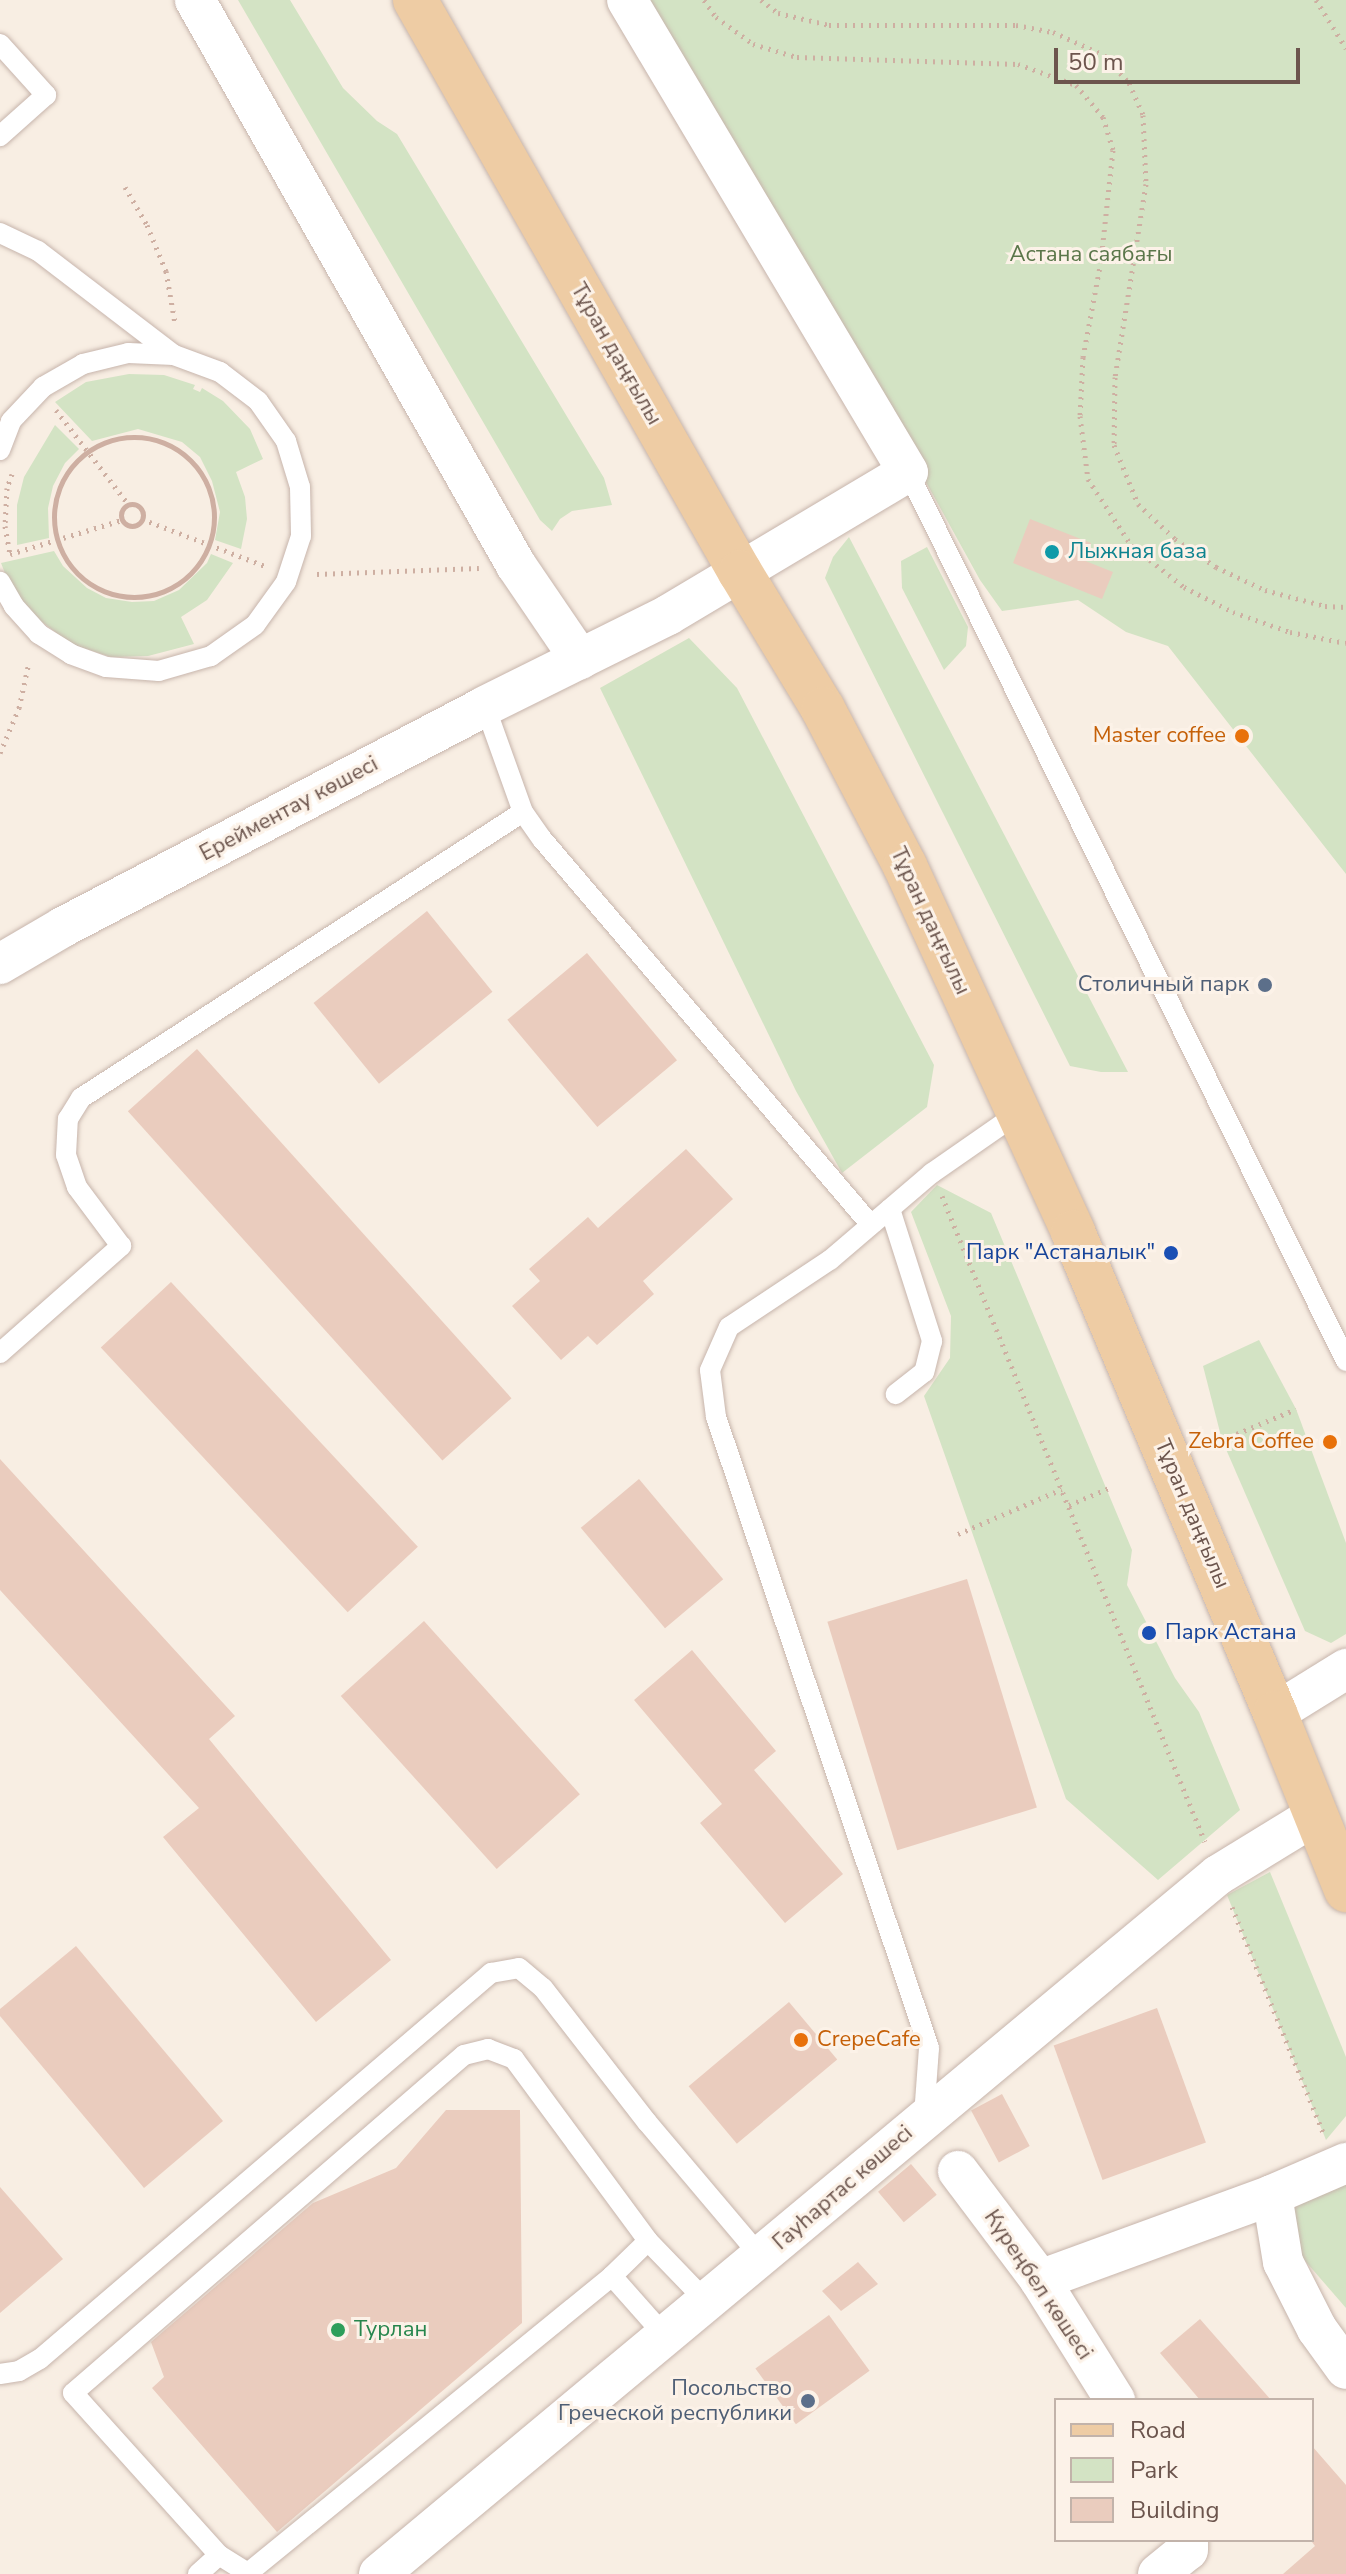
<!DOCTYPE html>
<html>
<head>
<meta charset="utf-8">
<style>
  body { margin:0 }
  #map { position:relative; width:1346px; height:2574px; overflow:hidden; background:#f8eee3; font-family:"Nunito Sans",sans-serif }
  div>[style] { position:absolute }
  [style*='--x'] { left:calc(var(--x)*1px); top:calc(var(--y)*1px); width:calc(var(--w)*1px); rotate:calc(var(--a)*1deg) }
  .green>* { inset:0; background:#d3e3c4 }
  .building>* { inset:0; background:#eaccbe; transform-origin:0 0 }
  .path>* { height:5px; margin-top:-2.5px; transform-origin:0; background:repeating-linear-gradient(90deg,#ceafa2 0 2px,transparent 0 8px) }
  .path>.ring { margin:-2.5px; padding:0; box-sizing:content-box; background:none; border:5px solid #ceafa2; border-radius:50% }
  .roads { filter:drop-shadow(0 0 2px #c7b5ac) drop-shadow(0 0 2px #c7b5ac) }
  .lane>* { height:20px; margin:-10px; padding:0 10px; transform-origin:10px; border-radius:10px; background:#fff }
  .street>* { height:40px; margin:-20px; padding:0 20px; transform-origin:20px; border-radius:20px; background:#fff }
  .primary>* { height:44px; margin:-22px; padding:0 22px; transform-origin:22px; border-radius:22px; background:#eecca4 }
  .dots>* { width:22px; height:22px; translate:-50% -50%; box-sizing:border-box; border:4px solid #fcf2e8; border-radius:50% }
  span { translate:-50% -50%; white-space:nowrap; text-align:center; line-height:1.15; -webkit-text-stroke:6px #fcf2e8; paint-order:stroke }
  .park-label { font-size:22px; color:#5a764a }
  .street-label { font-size:22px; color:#6c554d }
  .culture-label { font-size:22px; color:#0d838f }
  .left { translate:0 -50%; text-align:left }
  .food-label { font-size:22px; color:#c56008 }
  .right { translate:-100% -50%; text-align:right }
  .service-label { font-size:22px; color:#4e5e75 }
  .transit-label { font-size:22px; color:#164399 }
  .leisure-label { font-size:22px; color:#27864d }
  .legend { position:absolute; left:1054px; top:2398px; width:260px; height:144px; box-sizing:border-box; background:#fcf2e8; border:2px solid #c2b3aa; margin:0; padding:10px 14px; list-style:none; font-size:24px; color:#6c554d }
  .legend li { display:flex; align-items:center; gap:16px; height:40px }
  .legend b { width:40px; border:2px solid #c2b3aa }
  .scale { position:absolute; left:1054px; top:48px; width:246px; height:36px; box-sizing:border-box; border:4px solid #6c554d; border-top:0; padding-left:10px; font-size:24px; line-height:28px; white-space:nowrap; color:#6c554d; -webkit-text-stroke:6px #fcf2e8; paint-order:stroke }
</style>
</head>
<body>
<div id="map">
  <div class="green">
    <i style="clip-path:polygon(238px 0,290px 0,343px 88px,377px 121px,397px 134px,604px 478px,612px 505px,572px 511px,560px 519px,552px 531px,540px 520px)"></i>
    <i style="clip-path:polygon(644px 0,1346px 0,1346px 874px,1168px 646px,1126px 632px,1078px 600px,1002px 611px,980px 580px,831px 310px)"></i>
    <i style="clip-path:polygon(129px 374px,164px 375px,195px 385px,193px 389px,200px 392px,202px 388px,223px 401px,250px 429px,263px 459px,236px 472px,245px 497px,247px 519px,241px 549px,215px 540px,220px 512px,212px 481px,200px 457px,182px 442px,138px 429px,92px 441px,55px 402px,86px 382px)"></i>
    <i style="clip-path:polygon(55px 425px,79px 449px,65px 463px,53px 486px,48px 508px,49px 538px,17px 545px,17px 505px,24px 477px)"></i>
    <i style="clip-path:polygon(849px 537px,1128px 1072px,1101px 1072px,1070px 1066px,825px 578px,833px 557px)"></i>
    <i style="clip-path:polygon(927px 547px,968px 627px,966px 646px,944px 670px,902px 588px,901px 561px)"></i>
    <i style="clip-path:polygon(54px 551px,63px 566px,87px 588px,106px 598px,132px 602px,154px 601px,179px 590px,207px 563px,211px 554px,233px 563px,207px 600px,181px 617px,194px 644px,148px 656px,111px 657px,71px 644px,33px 615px,10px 586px,1px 563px)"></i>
    <i style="clip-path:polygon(689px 638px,737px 688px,934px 1065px,927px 1107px,842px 1173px,796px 1091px,600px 688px)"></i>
    <i style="clip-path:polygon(937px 1185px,991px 1213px,1132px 1550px,1127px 1585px,1175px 1678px,1199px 1712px,1240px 1810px,1158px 1880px,1066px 1799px,924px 1396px,950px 1358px,951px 1316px,911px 1212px)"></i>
    <i style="clip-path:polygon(1259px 1340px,1296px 1409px,1346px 1543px,1346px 1634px,1331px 1643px,1305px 1631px,1222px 1440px,1203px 1366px)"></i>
    <i style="clip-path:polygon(1270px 1872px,1346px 2057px,1346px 2116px,1326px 2140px,1227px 1895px)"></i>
    <i style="clip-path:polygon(1346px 2183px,1346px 2308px,1300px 2255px,1287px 2222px,1303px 2192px)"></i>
  </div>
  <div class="building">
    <i style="clip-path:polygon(1030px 519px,1091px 543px,1083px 560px,1113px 572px,1102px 599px,1013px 563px)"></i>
    <i style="left:427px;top:911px;width:104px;height:146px;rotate:51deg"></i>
    <i style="left:587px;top:953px;width:140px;height:104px;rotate:50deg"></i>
    <i style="left:197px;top:1049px;width:470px;height:93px;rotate:48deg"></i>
    <i style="clip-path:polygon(686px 1149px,733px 1199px,643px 1281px,654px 1294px,597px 1345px,588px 1336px,561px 1360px,512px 1306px,540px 1281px,529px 1269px,588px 1217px,598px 1228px)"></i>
    <i style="left:171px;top:1282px;width:362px;height:96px;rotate:47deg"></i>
    <i style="clip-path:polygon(0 1459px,235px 1716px,209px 1739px,391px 1960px,316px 2022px,163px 1837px,199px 1808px,0 1590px)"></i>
    <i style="left:639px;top:1479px;width:131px;height:76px;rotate:50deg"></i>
    <i style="left:967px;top:1579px;width:239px;height:146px;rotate:73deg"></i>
    <i style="left:424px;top:1621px;width:233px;height:112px;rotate:48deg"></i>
    <i style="clip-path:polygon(692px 1650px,776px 1751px,754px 1770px,843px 1874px,785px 1923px,700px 1823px,722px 1804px,634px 1700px)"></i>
    <i style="clip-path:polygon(76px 1946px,223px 2121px,144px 2188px,0 2016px,0 2009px)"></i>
    <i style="left:789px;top:2002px;width:75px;height:131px;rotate:50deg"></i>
    <i style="left:1157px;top:2008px;width:143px;height:110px;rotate:70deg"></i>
    <i style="left:1002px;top:2094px;width:59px;height:35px;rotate:62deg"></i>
    <i style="clip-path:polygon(446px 2110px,520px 2110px,522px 2323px,277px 2532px,152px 2388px,164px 2377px,151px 2342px,313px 2203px,396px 2168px)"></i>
    <i style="left:911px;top:2164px;width:40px;height:43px;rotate:50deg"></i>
    <i style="clip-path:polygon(0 2187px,63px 2259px,0 2313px)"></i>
    <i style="clip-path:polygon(858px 2262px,878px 2284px,841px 2311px,822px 2291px)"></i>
    <i style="left:829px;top:2315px;width:69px;height:91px;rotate:54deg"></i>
    <i style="clip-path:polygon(1200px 2319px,1271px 2400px,1200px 2400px,1160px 2353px)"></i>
    <i style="clip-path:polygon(1312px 2446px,1346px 2485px,1346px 2574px,1283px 2574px,1315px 2546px,1312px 2542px)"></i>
  </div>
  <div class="path">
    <i style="--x:704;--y:0;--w:21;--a:55"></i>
    <i style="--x:716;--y:17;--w:46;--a:36.1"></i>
    <i style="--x:753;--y:44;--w:46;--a:16.5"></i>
    <i style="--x:797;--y:57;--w:221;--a:1.8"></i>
    <i style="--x:1018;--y:64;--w:62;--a:19.9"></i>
    <i style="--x:1076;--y:85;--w:42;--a:49.8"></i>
    <i style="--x:1103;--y:117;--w:34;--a:73"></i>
    <i style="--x:1113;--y:150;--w:112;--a:96.2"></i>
    <i style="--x:1101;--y:261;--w:98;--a:100.6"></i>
    <i style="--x:1083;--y:357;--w:59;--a:92.9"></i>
    <i style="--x:1080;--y:416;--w:64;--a:82.8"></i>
    <i style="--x:1088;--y:479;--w:79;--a:56.9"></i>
    <i style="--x:1131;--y:545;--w:68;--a:38.4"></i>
    <i style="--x:1184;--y:587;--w:55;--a:27"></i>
    <i style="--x:1233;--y:612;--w:60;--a:19.3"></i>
    <i style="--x:1290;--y:632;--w:57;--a:11.1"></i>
    <i style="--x:761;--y:0;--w:21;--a:37"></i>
    <i style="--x:778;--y:13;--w:52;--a:13.2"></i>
    <i style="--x:829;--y:25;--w:187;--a:0"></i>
    <i style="--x:1016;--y:25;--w:38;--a:11"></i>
    <i style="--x:1053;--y:32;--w:56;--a:24.3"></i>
    <i style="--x:1104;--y:55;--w:38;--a:48"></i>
    <i style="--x:1129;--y:83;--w:35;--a:66"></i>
    <i style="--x:1143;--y:115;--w:69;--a:87.5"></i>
    <i style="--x:1146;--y:184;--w:195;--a:99.1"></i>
    <i style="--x:1115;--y:377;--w:68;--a:90.8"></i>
    <i style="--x:1114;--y:445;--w:64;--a:67.9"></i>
    <i style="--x:1138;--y:504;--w:51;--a:43.4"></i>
    <i style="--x:1175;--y:539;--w:50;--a:34.3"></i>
    <i style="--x:1216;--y:567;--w:54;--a:25.1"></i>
    <i style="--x:1265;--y:590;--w:62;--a:14.9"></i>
    <i style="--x:1325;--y:606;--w:21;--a:3"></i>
    <i style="--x:1316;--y:0;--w:57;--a:58"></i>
    <i style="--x:125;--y:187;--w:44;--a:59.9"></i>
    <i style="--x:147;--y:225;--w:50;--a:67.6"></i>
    <i style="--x:166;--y:271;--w:53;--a:80.2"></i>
    <i style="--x:56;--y:410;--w:118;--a:52.5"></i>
    <i class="ring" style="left:54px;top:437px;width:155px;height:155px"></i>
    <i style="--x:12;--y:474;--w:15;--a:110"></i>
    <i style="--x:7;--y:488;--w:38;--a:93"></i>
    <i style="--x:5;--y:526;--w:28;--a:80"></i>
    <i style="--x:10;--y:554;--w:117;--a:-16.9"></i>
    <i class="ring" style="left:121px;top:504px;width:17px;height:17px"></i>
    <i style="--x:142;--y:519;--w:132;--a:20.9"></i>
    <i style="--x:317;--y:574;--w:162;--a:-2.1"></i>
    <i style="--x:0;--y:753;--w:49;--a:-67.1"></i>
    <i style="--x:19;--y:708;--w:47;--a:-77.7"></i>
    <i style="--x:942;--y:1196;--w:697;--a:67.85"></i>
    <i style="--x:1222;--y:1440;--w:80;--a:-22.7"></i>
    <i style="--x:1069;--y:1505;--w:43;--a:-23"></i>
    <i style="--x:958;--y:1534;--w:113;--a:-23.4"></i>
    <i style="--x:1232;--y:1907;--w:246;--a:68"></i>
  </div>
  <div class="roads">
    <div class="lane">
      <i style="--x:0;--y:44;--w:69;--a:48"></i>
      <i style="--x:46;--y:95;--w:62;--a:138.3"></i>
      <i style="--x:0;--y:233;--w:42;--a:25.3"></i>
      <i style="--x:38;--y:251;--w:171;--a:37.4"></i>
      <i style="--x:0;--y:450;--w:31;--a:-69"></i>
      <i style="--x:11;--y:421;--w:47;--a:-46.7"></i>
      <i style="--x:43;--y:387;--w:46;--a:-29.9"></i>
      <i style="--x:83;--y:364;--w:46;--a:-13.7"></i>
      <i style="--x:128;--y:353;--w:46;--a:2.5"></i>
      <i style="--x:174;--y:355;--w:49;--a:20.3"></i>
      <i style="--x:220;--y:372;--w:48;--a:37.3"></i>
      <i style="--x:258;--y:401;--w:49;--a:55"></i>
      <i style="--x:286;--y:441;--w:48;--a:73.1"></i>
      <i style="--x:300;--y:487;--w:49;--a:88.8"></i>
      <i style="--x:301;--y:536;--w:48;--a:108.1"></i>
      <i style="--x:286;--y:582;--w:53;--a:125.8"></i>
      <i style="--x:255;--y:625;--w:54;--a:144.8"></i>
      <i style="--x:211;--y:656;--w:54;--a:163.9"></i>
      <i style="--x:159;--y:671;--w:53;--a:-175.7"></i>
      <i style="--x:106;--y:667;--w:37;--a:-160"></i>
      <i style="--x:71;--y:654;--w:38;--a:-148"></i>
      <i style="--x:39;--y:634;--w:38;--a:-132"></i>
      <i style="--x:14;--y:606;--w:28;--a:-120"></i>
      <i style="--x:908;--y:472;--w:991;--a:63.77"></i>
      <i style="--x:485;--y:706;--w:113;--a:70.3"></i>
      <i style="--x:523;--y:812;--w:33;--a:55"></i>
      <i style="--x:542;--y:839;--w:507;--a:49.56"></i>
      <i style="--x:890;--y:1209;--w:139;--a:72.3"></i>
      <i style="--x:932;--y:1341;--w:32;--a:104"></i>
      <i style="--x:924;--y:1372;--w:36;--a:142"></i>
      <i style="--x:0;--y:1353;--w:162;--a:-41.5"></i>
      <i style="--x:121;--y:1246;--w:74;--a:-126.7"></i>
      <i style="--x:77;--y:1187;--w:34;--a:-109"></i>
      <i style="--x:66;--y:1155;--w:36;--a:-87"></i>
      <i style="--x:68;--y:1119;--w:25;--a:-58"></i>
      <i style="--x:81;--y:1098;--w:526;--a:-32.91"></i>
      <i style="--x:924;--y:2116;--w:68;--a:-85.8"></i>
      <i style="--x:929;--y:2048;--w:666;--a:-108.65"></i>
      <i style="--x:716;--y:1417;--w:47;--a:-97.3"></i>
      <i style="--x:710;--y:1370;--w:47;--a:-66.2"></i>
      <i style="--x:729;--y:1327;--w:121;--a:-33.6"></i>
      <i style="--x:830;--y:1260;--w:134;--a:-40.5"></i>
      <i style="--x:932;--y:1173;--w:103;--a:-34.8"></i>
      <i style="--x:612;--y:2276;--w:50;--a:-44.2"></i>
      <i style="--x:648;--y:2241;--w:85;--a:46"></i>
      <i style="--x:0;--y:2374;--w:19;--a:-9"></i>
      <i style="--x:19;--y:2371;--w:24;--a:-30"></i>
      <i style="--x:40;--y:2359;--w:594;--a:-40.56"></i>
      <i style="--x:491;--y:1973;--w:28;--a:-10"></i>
      <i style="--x:519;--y:1968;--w:31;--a:40"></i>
      <i style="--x:543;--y:1988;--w:170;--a:52.2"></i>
      <i style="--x:647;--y:2122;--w:178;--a:49.8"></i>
      <i style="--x:219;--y:2555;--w:34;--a:32"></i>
      <i style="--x:248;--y:2573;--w:470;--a:-39.2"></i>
      <i style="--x:612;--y:2276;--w:80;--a:48.5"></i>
      <i style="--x:198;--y:2574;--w:28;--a:-42"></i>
      <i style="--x:219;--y:2555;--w:218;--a:-132"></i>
      <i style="--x:73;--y:2393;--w:517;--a:-40.84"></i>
      <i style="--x:464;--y:2055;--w:25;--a:-14"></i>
      <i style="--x:488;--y:2049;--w:28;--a:21"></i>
      <i style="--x:514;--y:2059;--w:226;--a:53.6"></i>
    </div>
    <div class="street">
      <i style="--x:195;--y:0;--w:650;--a:60.4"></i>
      <i style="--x:516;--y:565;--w:114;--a:55.8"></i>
      <i style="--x:0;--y:964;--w:73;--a:-30.4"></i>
      <i style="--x:63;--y:927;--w:476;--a:-27.6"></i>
      <i style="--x:485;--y:706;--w:204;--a:-26.4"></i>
      <i style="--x:668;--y:615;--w:279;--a:-30.8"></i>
      <i style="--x:908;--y:472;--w:549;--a:-120.77"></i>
      <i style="--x:1275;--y:1713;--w:84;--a:-31.8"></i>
      <i style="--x:958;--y:2171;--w:136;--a:53"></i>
      <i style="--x:1040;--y:2280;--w:142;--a:58"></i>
      <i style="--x:1272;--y:2195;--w:68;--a:80.7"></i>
      <i style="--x:1283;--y:2262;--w:75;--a:63.1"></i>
      <i style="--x:1317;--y:2329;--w:49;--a:54.1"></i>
      <i style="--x:1040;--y:2280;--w:247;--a:-20.1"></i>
      <i style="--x:1272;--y:2195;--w:81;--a:-23.4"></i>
      <i style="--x:379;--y:2574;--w:1092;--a:-39.8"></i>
      <i style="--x:1218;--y:1875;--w:115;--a:-31.5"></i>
      <i style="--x:1158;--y:2574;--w:38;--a:-39"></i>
      <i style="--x:1188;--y:2550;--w:10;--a:-90"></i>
    </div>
    <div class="primary">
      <i style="--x:415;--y:0;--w:658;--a:60.4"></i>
      <i style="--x:740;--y:572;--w:160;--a:58.8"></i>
      <i style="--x:823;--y:709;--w:177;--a:62.4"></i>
      <i style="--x:905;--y:866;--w:403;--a:65.3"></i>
      <i style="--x:1073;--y:1232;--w:522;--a:67.22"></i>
      <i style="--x:1275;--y:1713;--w:191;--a:68.1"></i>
    </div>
  </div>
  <div class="dots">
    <i style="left:1052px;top:552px;background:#0f9aa8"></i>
    <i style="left:1242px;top:736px;background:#e8710a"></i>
    <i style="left:1265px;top:985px;background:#5c6f8a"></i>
    <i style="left:1171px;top:1253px;background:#1a4fb4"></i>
    <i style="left:1330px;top:1442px;background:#e8710a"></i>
    <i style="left:1149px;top:1633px;background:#1a4fb4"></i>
    <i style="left:801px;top:2040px;background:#e8710a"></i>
    <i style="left:338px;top:2330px;background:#2e9e5b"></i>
    <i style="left:808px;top:2401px;background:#5c6f8a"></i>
  </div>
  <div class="park-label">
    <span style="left:1091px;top:255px">Астана саябағы</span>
  </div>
  <div class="street-label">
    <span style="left:616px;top:354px;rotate:60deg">Тұран даңғылы</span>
    <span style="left:289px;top:809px;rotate:-28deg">Ерейментау көшесі</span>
    <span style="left:930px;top:921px;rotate:65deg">Тұран даңғылы</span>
    <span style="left:1192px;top:1514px;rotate:67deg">Тұран даңғылы</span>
    <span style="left:843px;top:2188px;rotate:-41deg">Гауhартас көшесі</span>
    <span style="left:1038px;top:2285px;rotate:56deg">Күреңбел көшесі</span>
  </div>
  <div class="culture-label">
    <span class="left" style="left:1068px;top:552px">Лыжная база</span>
  </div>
  <div class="food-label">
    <span class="right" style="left:1226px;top:736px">Master coffee</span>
    <span class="right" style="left:1314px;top:1442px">Zebra Coffee</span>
    <span class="left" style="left:817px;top:2040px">CrepeCafe</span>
  </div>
  <div class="service-label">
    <span class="right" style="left:1249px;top:985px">Столичный парк</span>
    <span class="right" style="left:792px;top:2401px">Посольство<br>Греческой республики</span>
  </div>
  <div class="transit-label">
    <span class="right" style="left:1155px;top:1253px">Парк "Астаналык"</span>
    <span class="left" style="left:1165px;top:1633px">Парк Астана</span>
  </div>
  <div class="leisure-label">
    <span class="left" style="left:354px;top:2330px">Турлан</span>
  </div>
  <ul class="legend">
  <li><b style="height:10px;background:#eecca4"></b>Road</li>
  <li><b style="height:22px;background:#d3e3c4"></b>Park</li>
  <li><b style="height:22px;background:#eaccbe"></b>Building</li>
  </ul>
  <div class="scale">50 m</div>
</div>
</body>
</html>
